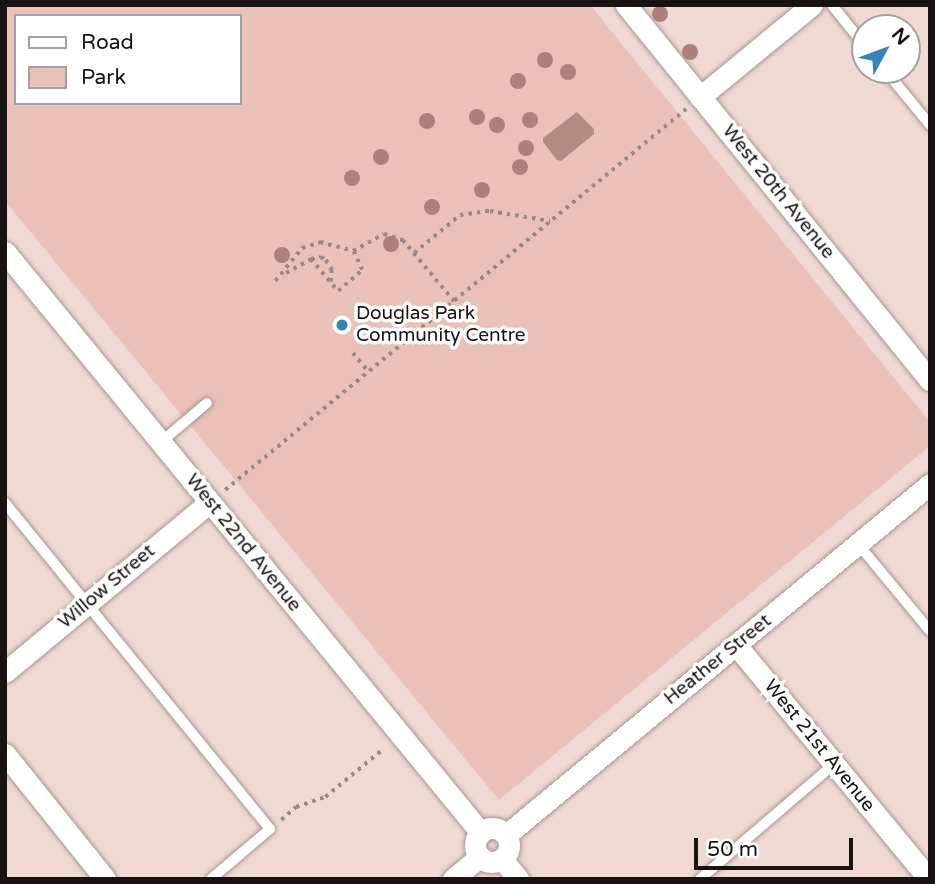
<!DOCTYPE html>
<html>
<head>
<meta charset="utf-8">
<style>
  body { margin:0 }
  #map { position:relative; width:935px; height:884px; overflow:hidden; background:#f0d9d5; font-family:"Varela Round",sans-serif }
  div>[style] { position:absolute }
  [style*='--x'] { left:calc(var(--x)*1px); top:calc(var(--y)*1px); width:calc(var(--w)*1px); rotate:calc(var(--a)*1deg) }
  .green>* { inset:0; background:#eac1b9 }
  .water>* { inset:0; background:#b28b83 }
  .path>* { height:3.5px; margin-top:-1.75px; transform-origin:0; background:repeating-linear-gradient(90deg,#9a8987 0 3.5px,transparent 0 8.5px) }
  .roads { filter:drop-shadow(0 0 2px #ab9692) drop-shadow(0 0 2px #ab9692) }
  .lane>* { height:10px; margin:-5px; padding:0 5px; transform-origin:5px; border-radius:5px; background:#fff }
  .street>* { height:21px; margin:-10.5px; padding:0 10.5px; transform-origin:10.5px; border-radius:10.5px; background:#fff }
  .street>.ring { margin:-10.5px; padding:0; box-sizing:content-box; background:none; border:21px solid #fff; border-radius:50% }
  .trees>* { width:16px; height:16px; margin:-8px; border-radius:50%; background:#ab827b }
  .dots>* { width:19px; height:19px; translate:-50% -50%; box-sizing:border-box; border:4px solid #fff; border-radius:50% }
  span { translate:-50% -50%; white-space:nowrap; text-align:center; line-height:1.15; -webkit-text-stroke:7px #fff; paint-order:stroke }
  .street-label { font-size:19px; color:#1a1211 }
  .poi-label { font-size:19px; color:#1a1211 }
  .left { translate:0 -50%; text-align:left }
  .frame { position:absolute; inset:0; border:7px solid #1a1211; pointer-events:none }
  .legend { position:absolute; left:14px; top:14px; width:228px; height:91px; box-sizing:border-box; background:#fff; border:2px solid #a3a0a0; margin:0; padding:9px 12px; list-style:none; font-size:21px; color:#1a1211 }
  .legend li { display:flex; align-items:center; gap:14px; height:35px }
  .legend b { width:35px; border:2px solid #a3a0a0 }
  .north { position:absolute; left:851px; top:14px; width:70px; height:70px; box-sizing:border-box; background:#fff; border:2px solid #a3a0a0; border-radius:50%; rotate:49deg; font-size:19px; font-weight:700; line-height:28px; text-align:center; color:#1a1211 }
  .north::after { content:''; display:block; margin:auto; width:24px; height:32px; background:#3784b7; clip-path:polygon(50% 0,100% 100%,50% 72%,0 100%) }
  .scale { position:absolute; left:694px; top:838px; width:159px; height:32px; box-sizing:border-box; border:4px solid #1a1211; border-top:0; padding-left:9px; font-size:21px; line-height:24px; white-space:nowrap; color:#1a1211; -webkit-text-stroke:5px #fff; paint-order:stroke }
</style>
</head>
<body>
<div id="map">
  <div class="green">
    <i style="clip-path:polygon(evenodd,5px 5px,590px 5px,930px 422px,930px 446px,499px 800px,5px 201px,5px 5px,16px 16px,240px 16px,240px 103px,16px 103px,16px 16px)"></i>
  </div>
  <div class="water">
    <i style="clip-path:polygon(577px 112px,594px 129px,594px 134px,561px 161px,557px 160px,543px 142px,543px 138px)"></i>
  </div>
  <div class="path">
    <i style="--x:414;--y:253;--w:60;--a:-39.6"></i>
    <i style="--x:460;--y:215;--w:30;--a:-8"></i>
    <i style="--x:490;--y:211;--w:61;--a:9.5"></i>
    <i style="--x:311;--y:259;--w:10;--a:-11"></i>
    <i style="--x:321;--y:257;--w:6;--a:31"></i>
    <i style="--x:326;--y:260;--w:12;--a:59"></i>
    <i style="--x:332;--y:270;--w:12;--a:95"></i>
    <i style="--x:286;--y:273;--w:29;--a:-29"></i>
    <i style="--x:311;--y:259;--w:42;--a:49.8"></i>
    <i style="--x:338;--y:291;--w:32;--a:-41"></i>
    <i style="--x:362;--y:270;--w:21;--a:-115"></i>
    <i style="--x:275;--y:281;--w:43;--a:-50.7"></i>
    <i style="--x:302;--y:248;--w:19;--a:-18"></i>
    <i style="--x:320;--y:242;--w:34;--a:15"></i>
    <i style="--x:353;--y:251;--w:35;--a:-29"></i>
    <i style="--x:384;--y:234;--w:20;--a:18"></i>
    <i style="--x:403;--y:240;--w:80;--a:50.1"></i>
    <i style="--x:353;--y:353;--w:23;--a:50"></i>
    <i style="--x:225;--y:490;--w:598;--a:-39.57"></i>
    <i style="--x:281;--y:820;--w:20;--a:-41"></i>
    <i style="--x:296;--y:807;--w:31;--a:-19"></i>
    <i style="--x:325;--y:797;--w:74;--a:-39.5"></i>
  </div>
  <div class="roads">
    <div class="lane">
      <i style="--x:832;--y:5;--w:53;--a:51.2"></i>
      <i style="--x:885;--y:70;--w:71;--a:50.7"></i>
      <i style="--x:161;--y:442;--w:60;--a:-40.3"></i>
      <i style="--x:5;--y:503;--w:420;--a:50.9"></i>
      <i style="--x:270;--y:829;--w:77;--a:139.7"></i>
      <i style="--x:858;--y:544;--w:113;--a:50.4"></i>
      <i style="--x:700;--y:879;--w:177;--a:-40.6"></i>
    </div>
    <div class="street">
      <i style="--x:626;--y:5;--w:483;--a:51"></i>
      <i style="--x:700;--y:97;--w:145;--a:-39.4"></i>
      <i style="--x:5;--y:252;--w:751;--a:50.67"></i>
      <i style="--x:736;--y:645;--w:303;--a:50.5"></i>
      <i style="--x:5;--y:672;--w:266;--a:-39.7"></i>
      <i style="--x:5;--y:754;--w:160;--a:51.3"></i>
      <i class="ring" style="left:475px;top:828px;width:13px;height:13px"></i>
      <i style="--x:506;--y:835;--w:550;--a:-39.62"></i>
      <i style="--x:502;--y:859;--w:26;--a:51"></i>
      <i style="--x:453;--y:879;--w:35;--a:-40"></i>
    </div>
  </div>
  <div class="trees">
    <i style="left:660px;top:14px"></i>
    <i style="left:690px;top:52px"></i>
    <i style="left:545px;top:60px"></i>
    <i style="left:568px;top:72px"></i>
    <i style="left:518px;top:81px"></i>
    <i style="left:477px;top:117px"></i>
    <i style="left:530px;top:120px"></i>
    <i style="left:427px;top:121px"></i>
    <i style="left:497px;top:125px"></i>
    <i style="left:526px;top:148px"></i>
    <i style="left:381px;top:157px"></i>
    <i style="left:520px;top:167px"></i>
    <i style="left:352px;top:178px"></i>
    <i style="left:482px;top:190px"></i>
    <i style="left:432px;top:207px"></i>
    <i style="left:391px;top:244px"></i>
    <i style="left:282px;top:255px"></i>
  </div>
  <div class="dots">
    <i style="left:342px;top:325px;background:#3784b7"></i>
  </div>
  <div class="street-label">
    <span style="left:778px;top:192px;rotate:51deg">West 20th Avenue</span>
    <span style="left:243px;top:543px;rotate:51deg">West 22nd Avenue</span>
    <span style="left:107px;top:587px;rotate:-40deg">Willow Street</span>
    <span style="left:718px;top:660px;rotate:-39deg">Heather Street</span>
    <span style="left:819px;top:746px;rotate:51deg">West 21st Avenue</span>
  </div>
  <div class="poi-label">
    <span class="left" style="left:356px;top:325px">Douglas Park<br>Community Centre</span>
  </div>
  <div class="frame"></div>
  <ul class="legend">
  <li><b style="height:9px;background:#fff"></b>Road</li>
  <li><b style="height:19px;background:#eac1b9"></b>Park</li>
  </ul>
  <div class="north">N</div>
  <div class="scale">50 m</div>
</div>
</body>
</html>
